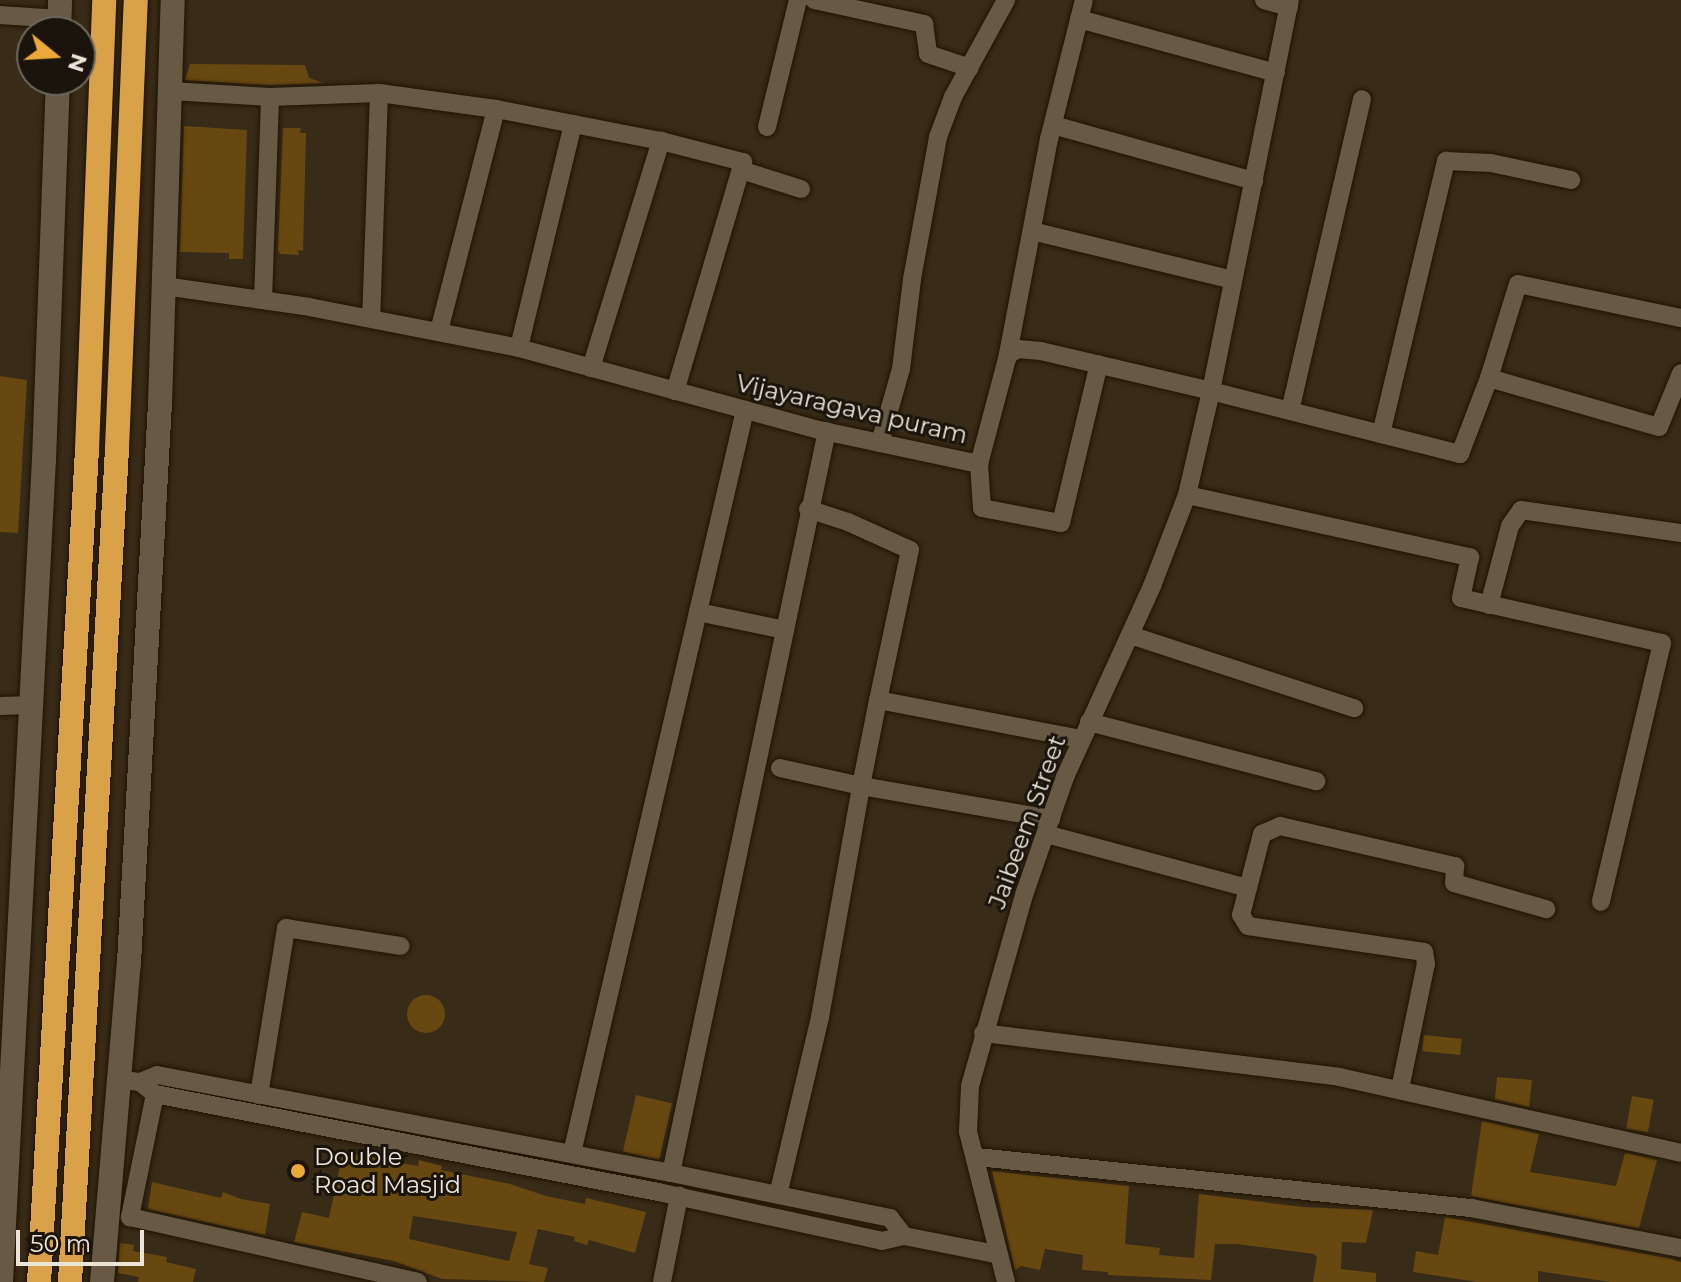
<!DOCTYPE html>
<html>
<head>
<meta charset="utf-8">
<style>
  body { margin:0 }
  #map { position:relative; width:1681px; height:1282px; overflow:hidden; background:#382b17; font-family:Montserrat,sans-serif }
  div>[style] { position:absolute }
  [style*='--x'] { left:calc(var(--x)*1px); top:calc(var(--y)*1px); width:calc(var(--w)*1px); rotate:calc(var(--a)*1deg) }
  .building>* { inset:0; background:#684811; transform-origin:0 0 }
  .round { border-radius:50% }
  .roads { filter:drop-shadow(0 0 2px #1f1302) drop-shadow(0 0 2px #1f1302) }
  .street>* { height:18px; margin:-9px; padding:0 9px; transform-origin:9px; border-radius:9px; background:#675944 }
  .secondary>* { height:24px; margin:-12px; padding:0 12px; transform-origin:12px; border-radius:12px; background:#675944 }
  .highway>* { height:24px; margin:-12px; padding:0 12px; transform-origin:12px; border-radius:12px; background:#daa248 }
  .dots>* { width:22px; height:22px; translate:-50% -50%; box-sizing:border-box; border:4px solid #1a140c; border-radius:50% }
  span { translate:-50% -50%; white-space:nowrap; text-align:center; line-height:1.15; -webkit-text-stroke:6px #1a140c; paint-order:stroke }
  .street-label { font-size:24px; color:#ede4d8 }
  .poi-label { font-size:24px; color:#ede4d8 }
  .left { translate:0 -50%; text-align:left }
  .north { position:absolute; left:16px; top:16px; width:80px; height:80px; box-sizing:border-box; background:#1a140c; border:2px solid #6e675e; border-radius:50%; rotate:108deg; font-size:22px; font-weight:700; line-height:32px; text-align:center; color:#ede4d8 }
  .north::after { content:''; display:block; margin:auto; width:28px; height:36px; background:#eba93a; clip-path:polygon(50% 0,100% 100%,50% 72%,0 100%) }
  .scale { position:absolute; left:16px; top:1230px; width:128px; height:36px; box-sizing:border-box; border:4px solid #ede4d8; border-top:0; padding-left:10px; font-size:24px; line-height:28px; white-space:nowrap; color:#ede4d8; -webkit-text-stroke:6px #1a140c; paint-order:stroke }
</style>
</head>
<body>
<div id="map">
  <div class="building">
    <i style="clip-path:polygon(190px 64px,305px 65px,309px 78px,324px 83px,270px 85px,185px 80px)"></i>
    <i style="clip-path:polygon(184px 126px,247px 130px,243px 259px,229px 259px,229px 253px,180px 252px)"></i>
    <i style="clip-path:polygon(283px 128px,301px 128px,300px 133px,306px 133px,303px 251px,298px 250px,299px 255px,280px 254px,278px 250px)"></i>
    <i style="clip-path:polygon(0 376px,27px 380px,18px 533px,0 532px)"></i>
    <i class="round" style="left:407px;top:995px;width:38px;height:38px"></i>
    <i style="left:1424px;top:1035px;width:38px;height:16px;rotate:6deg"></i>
    <i style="clip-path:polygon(1497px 1077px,1532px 1080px,1529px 1107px,1495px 1099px)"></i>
    <i style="left:636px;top:1095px;width:37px;height:58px;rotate:13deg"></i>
    <i style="left:1632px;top:1096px;width:22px;height:33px;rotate:10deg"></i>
    <i style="clip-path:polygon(1482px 1121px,1539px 1134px,1530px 1172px,1616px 1186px,1625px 1153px,1657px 1160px,1639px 1228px,1471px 1196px)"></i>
    <i style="clip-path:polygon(evenodd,343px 1152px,418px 1166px,419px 1160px,442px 1166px,441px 1170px,510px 1184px,546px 1196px,585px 1204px,586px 1198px,646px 1212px,635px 1253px,589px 1240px,587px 1245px,574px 1241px,575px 1237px,538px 1229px,529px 1264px,548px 1268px,544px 1282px,442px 1279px,394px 1261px,294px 1242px,302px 1212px,329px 1218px,343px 1152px,413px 1216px,517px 1232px,509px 1261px,409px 1239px,413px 1216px)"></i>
    <i style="clip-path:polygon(992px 1171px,1129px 1186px,1125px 1244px,1160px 1248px,1159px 1255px,1194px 1258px,1199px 1194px,1303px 1207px,1373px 1210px,1366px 1243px,1342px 1242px,1341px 1269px,1376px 1273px,1376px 1282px,1313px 1282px,1317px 1257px,1314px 1254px,1236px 1244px,1215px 1244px,1211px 1280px,1108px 1275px,1108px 1272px,1082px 1270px,1083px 1255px,1045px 1249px,1040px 1270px,1021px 1266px,1015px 1270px)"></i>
    <i style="clip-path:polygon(152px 1182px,221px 1198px,223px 1192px,241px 1199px,270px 1204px,265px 1235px,148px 1209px)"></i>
    <i style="clip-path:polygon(1445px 1217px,1672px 1259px,1681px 1262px,1681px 1282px,1610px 1282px,1538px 1271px,1538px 1282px,1477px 1282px,1413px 1272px,1416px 1251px,1438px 1255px)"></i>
    <i style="clip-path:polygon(120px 1243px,134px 1245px,133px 1251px,167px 1257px,166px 1262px,196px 1269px,193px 1282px,138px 1282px,139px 1277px,118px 1273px)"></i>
  </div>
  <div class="roads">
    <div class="street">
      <i style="--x:814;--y:0;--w:113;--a:12.3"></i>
      <i style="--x:924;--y:24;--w:30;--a:82"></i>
      <i style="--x:928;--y:54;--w:44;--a:18.4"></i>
      <i style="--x:1264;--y:0;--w:26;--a:16"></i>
      <i style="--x:0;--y:15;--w:60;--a:3.8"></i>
      <i style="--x:1079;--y:19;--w:204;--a:15.3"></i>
      <i style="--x:171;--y:91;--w:99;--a:3.5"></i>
      <i style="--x:270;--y:97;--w:109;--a:-2.1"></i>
      <i style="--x:379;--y:93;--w:225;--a:92"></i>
      <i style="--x:379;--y:93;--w:118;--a:7.8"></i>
      <i style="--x:573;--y:124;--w:230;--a:103.6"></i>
      <i style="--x:519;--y:348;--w:311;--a:15.3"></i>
      <i style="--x:819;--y:430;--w:164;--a:12"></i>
      <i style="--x:979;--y:464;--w:113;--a:-75.1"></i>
      <i style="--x:1008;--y:355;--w:12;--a:-31"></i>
      <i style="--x:1018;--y:349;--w:23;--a:5"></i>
      <i style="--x:1041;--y:351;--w:175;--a:13.2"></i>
      <i style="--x:1211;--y:391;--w:399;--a:-78.6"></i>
      <i style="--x:1053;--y:125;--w:209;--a:15.6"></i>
      <i style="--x:767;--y:127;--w:131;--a:-76.3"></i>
      <i style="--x:741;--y:170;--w:63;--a:17.6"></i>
      <i style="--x:1032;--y:231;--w:207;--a:13.7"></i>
      <i style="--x:164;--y:286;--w:147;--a:8.2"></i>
      <i style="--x:309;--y:307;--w:214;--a:11"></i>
      <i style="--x:263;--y:300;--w:203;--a:-88"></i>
      <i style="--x:439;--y:331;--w:229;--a:-75.6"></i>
      <i style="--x:496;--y:109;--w:168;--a:11"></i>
      <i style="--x:1007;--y:359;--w:224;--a:-79.2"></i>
      <i style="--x:1049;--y:139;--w:143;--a:-75.9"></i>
      <i style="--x:591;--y:368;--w:238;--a:-72.9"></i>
      <i style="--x:661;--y:141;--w:85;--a:14.4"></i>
      <i style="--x:743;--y:162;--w:239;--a:106.5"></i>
      <i style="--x:1489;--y:378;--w:98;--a:-72.9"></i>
      <i style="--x:1518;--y:284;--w:167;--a:11.8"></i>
      <i style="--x:1290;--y:411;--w:320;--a:-77"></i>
      <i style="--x:1381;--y:434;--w:281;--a:-76.6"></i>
      <i style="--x:1446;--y:161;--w:45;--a:2.5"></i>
      <i style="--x:1491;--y:163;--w:82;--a:12"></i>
      <i style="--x:880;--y:443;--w:77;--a:-74.2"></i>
      <i style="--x:901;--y:369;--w:91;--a:-83"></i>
      <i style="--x:912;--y:279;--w:144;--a:-79.6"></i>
      <i style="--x:938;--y:137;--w:43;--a:-69.4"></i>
      <i style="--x:953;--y:97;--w:111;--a:-61.3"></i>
      <i style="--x:979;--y:464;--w:44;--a:86.1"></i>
      <i style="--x:982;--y:508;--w:80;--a:10.8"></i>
      <i style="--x:1061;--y:523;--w:163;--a:-76.6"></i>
      <i style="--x:1187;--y:495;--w:290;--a:12.4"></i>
      <i style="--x:1470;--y:557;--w:42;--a:102.4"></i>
      <i style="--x:1461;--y:598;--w:206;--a:12.6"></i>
      <i style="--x:1662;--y:643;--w:266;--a:103.3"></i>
      <i style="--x:808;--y:509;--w:42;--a:18"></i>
      <i style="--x:848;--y:522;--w:68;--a:24.3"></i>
      <i style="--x:910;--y:550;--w:153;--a:102"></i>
      <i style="--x:1489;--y:605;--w:82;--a:-75.1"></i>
      <i style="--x:1510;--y:526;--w:19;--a:-55"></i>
      <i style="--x:1521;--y:510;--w:162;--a:8.2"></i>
      <i style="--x:698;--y:612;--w:89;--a:11.7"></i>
      <i style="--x:1130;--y:635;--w:236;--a:18.1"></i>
      <i style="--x:0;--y:706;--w:31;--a:-2"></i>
      <i style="--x:1089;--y:722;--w:235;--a:14.6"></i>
      <i style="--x:780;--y:768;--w:83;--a:12.5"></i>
      <i style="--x:861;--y:786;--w:88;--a:-78.8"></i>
      <i style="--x:878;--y:700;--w:207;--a:10.9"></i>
      <i style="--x:1046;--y:834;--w:209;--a:15"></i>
      <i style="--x:983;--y:1033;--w:359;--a:7"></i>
      <i style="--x:1339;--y:1077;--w:350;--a:12.5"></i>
      <i style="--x:131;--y:1081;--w:9;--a:6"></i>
      <i style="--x:140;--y:1082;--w:18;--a:-22"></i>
      <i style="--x:157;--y:1075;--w:523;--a:10.79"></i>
      <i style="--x:671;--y:1173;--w:224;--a:11.6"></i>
      <i style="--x:890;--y:1218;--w:23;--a:52"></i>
      <i style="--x:140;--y:1082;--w:19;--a:39"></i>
      <i style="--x:155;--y:1094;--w:512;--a:11.02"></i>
      <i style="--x:658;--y:1192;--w:229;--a:12.3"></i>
      <i style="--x:882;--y:1241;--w:23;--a:-13"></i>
      <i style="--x:904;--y:1236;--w:94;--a:11.1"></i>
      <i style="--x:1400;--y:1089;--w:128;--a:-78.3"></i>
      <i style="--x:1426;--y:964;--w:12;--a:-99"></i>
      <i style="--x:1424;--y:952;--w:178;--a:-171.6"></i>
      <i style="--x:1248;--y:926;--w:13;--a:-122"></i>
      <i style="--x:1241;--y:915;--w:84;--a:-75.5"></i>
      <i style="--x:1262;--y:834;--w:20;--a:-24"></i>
      <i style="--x:1280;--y:826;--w:180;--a:12.9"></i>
      <i style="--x:1455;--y:866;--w:17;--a:93"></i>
      <i style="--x:1454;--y:883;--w:96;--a:15.8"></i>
      <i style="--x:155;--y:1094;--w:126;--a:101.5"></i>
      <i style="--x:130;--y:1217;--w:295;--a:12.7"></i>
      <i style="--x:259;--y:1095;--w:169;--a:-80.8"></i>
      <i style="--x:286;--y:928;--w:116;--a:8.9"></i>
      <i style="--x:572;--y:1153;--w:763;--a:-76.89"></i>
      <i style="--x:977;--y:1157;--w:497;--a:5.9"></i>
      <i style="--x:1471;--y:1208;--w:214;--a:10.8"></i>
      <i style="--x:671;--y:1173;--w:758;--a:-78.13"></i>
      <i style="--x:778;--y:1195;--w:183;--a:-76.7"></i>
      <i style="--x:820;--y:1017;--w:235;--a:-79.9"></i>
      <i style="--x:861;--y:786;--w:193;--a:9.9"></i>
      <i style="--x:662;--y:1282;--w:88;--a:-78.8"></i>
      <i style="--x:1006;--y:1282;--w:155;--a:-104.2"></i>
      <i style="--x:968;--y:1132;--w:46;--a:-87.5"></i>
      <i style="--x:970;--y:1086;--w:202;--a:-74.2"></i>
      <i style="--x:1025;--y:892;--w:122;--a:-70.8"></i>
      <i style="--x:1065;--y:777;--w:210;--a:-65.5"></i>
      <i style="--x:1152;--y:586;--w:97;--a:-69"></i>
      <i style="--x:1187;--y:495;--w:107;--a:-77"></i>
      <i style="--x:1211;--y:391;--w:257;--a:14.2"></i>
      <i style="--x:1460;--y:454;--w:81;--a:-69.1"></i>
      <i style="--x:1489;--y:378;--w:177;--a:16.1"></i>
      <i style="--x:1659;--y:427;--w:58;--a:-67.8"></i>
    </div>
    <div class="secondary">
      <i style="--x:59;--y:32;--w:32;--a:-88"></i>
      <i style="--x:1;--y:1282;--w:823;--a:-87.01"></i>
      <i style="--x:44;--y:460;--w:380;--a:-87.9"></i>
      <i style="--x:102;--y:1282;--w:320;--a:-85.2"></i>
      <i style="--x:129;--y:963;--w:560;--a:-86.83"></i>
      <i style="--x:160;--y:404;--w:404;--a:-88.2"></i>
    </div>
    <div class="highway">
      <i style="--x:39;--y:1282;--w:833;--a:-86.7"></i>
      <i style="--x:87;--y:450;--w:450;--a:-87.8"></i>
      <i style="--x:70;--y:1282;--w:835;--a:-86.77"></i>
      <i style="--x:117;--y:448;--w:448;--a:-87.6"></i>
    </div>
  </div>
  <div class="dots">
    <i style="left:298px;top:1171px;background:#eba93a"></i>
  </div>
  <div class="street-label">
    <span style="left:852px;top:409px;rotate:13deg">Vijayaragava puram</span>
    <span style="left:1027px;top:822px;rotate:-70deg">Jaibeem Street</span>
  </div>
  <div class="poi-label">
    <span class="left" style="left:314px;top:1171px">Double<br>Road Masjid</span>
  </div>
  <div class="north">N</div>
  <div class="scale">50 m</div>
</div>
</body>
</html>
